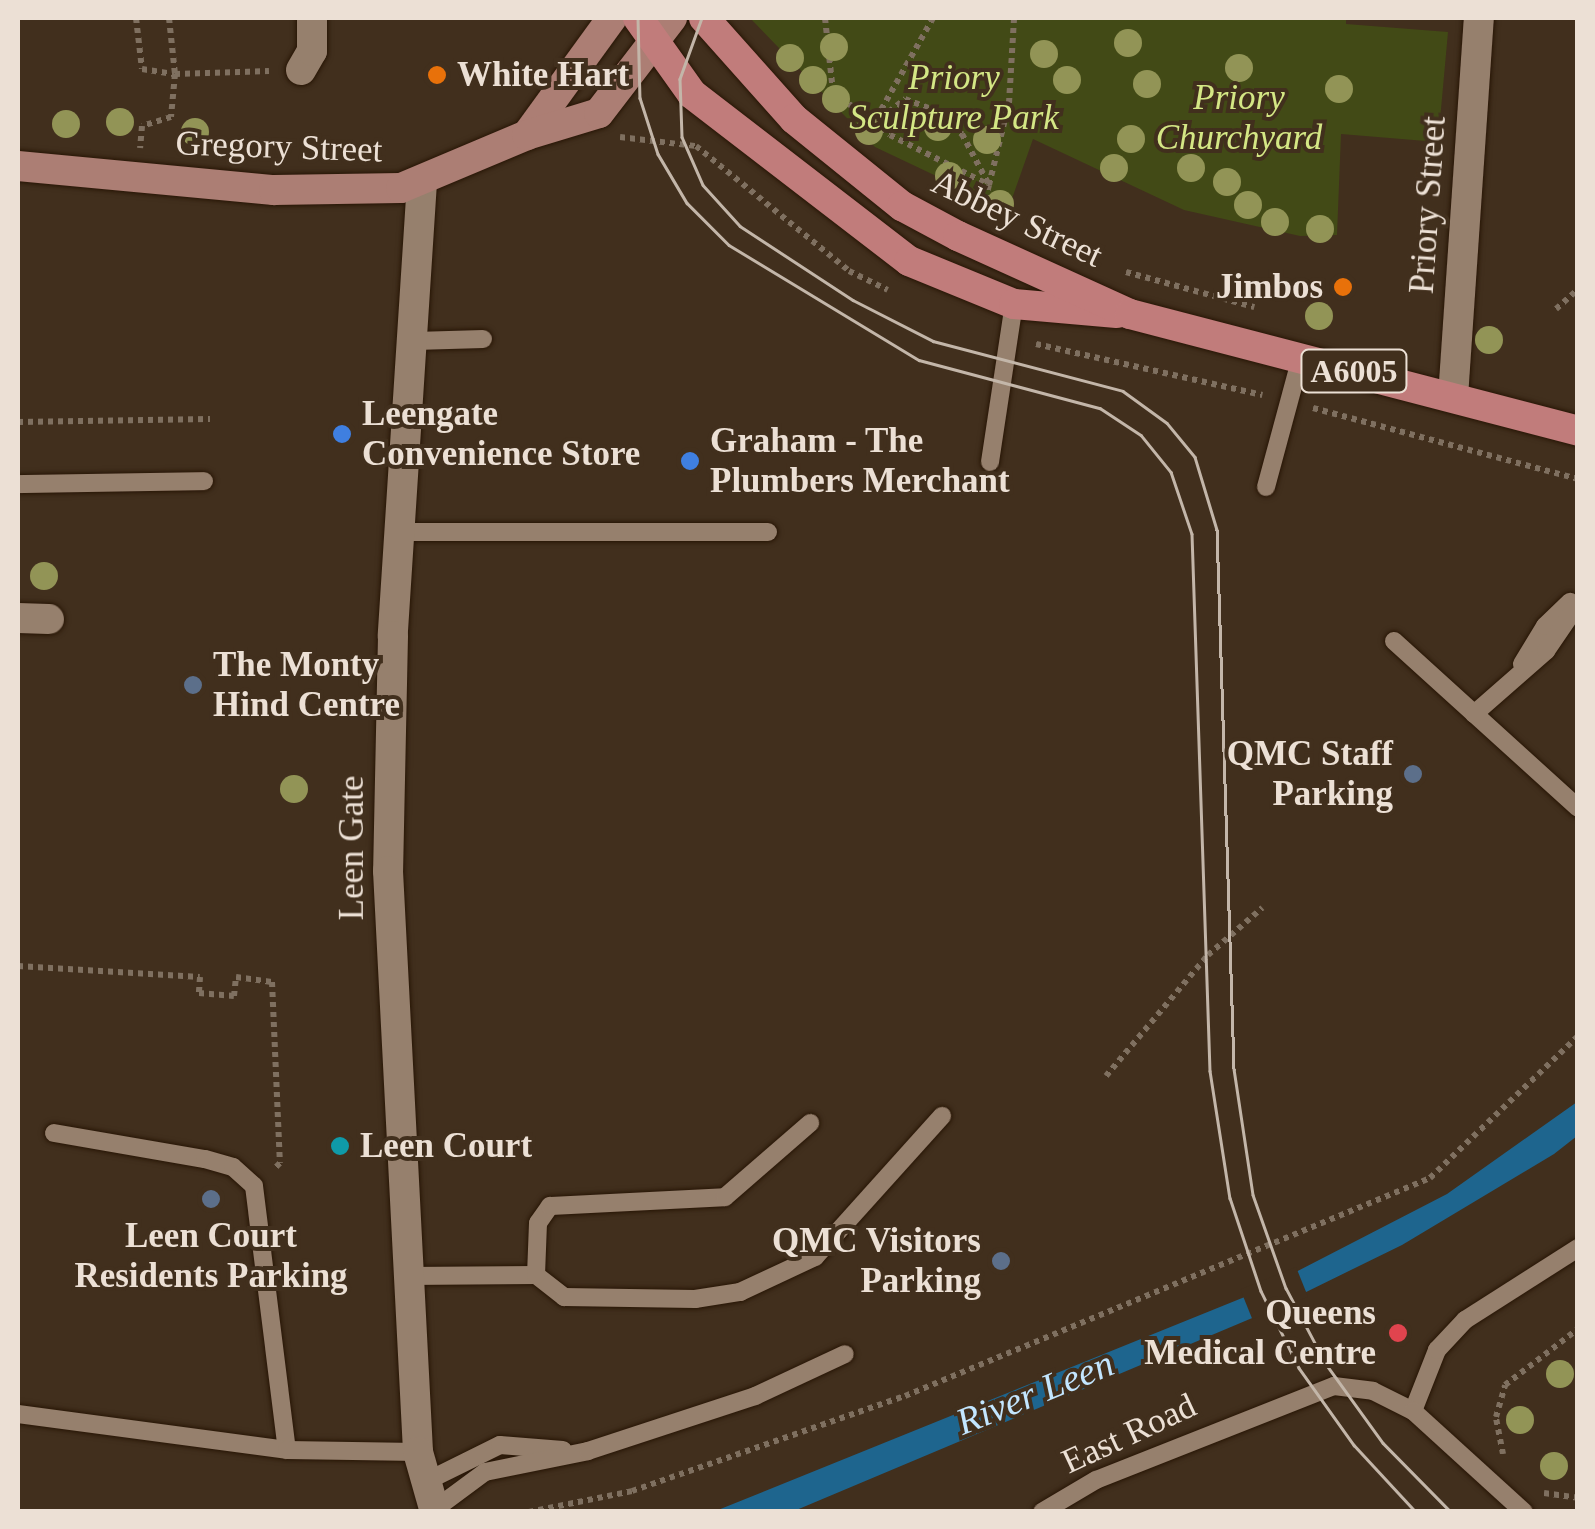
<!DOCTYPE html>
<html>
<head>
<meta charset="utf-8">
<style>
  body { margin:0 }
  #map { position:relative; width:1595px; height:1529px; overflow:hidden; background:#412f1d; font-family:"Times New Roman",serif }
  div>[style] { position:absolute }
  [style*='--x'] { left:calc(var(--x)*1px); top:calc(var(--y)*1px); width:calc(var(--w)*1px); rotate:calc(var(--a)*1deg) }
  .green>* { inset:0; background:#424a16 }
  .water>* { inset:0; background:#1e658e }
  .pier>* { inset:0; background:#412f1d; transform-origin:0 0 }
  .path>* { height:6px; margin-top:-3px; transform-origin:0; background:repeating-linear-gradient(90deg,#7f7060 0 5px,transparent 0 10px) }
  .roads { filter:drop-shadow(0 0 2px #281606) drop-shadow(0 0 2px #281606) }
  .lane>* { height:18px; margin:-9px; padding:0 9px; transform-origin:9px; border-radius:9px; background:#96806d }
  .street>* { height:30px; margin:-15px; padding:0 15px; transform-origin:15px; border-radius:15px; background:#96806d }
  .secondary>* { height:30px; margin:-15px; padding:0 15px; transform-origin:15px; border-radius:15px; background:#ac7e74 }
  .primary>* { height:30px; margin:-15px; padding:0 15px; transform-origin:15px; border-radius:15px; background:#c17c7b }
  .tram>* { height:2.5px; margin:-1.25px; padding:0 1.25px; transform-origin:1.25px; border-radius:1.25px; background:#c3b6a9 }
  .trees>* { width:28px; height:28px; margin:-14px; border-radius:50%; background:#929456 }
  .dots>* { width:28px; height:28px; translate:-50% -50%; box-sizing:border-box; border:5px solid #412f1d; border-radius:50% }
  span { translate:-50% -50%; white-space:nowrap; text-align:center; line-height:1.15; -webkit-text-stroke:8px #412f1d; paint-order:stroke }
  .shield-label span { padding:2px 8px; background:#412f1d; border:2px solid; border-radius:8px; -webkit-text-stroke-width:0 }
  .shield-label { font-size:32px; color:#ece0d5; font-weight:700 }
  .poi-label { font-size:35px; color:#ece0d5; font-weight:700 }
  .left { translate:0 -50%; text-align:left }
  .right { translate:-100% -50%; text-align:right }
  .park-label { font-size:35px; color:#d4e785; font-style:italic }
  .street-label { font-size:35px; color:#ece0d5 }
  .water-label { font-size:38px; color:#c3e6ff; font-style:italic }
  .frame { position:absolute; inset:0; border:20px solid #ece0d5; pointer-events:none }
</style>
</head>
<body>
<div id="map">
  <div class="green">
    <i style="clip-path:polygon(750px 18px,1346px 18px,1346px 24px,1448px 32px,1438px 142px,1341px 134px,1337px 235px,1300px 236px,1184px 210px,1033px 139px,1008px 210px,875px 147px)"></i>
  </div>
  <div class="water">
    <i style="clip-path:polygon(1577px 1102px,1577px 1136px,1554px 1154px,1402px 1245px,1257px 1316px,794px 1511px,713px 1512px,1257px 1292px,1447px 1194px)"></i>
  </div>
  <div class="pier">
    <i style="left:1296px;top:1267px;width:32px;height:60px;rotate:68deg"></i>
  </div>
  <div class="path">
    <i style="--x:136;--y:18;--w:51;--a:83.3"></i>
    <i style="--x:142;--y:69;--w:33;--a:9"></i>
    <i style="--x:175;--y:74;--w:43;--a:95.3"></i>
    <i style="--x:171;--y:117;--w:30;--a:163"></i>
    <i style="--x:142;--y:126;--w:22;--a:95"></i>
    <i style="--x:169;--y:18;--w:56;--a:83.9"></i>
    <i style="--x:175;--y:74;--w:94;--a:-1.8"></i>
    <i style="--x:825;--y:18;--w:74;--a:83.8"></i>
    <i style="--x:833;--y:92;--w:71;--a:37"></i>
    <i style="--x:890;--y:135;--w:111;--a:26.8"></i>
    <i style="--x:989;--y:185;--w:30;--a:105"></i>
    <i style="--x:933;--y:18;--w:122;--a:119.5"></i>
    <i style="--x:873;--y:124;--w:41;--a:-38"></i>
    <i style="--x:905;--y:99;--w:36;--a:21"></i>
    <i style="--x:939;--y:112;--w:32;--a:44"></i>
    <i style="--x:962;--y:134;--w:58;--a:62.1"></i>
    <i style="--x:989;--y:185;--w:84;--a:-76.3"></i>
    <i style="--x:1009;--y:103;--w:85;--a:-86.6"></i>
    <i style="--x:620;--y:137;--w:77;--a:6.8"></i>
    <i style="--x:696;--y:146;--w:198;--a:39.2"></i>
    <i style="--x:849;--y:271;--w:43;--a:26"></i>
    <i style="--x:1126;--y:272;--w:133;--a:15.3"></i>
    <i style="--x:1556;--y:309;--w:30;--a:-42"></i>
    <i style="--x:1036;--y:344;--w:232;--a:12.7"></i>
    <i style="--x:1313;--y:408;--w:274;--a:15"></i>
    <i style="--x:18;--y:422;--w:192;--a:-0.9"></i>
    <i style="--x:18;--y:966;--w:182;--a:3.5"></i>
    <i style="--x:200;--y:977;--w:16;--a:94"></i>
    <i style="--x:199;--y:993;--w:35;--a:5"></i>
    <i style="--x:234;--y:996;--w:19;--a:-84"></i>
    <i style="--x:236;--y:977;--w:36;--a:8"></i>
    <i style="--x:272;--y:982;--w:181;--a:87.5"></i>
    <i style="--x:280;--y:1163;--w:8;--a:135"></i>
    <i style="--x:1106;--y:1076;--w:158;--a:-49.9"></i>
    <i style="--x:1208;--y:955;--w:72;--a:-41"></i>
    <i style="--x:1503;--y:1454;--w:38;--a:-101"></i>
    <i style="--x:1496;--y:1417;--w:33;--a:-74"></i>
    <i style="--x:1505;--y:1385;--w:92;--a:-37.5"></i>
    <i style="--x:1544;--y:1493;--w:34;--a:8"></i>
    <i style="--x:529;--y:1512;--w:105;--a:-11.5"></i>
    <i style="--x:632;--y:1491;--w:289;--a:-19.2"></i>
    <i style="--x:905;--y:1396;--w:568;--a:-22.55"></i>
    <i style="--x:1430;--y:1178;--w:205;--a:-43.8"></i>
  </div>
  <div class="roads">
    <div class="lane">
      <i style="--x:415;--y:341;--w:68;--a:-1.7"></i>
      <i style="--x:990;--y:462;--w:160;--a:-81.4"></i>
      <i style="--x:18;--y:484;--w:186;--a:-0.9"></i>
      <i style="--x:1266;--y:487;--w:135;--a:-74.9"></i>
      <i style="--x:400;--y:532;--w:368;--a:0"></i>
      <i style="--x:1394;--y:641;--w:248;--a:42.2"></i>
      <i style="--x:1522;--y:664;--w:44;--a:-58.8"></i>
      <i style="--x:1545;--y:626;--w:35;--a:-44"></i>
      <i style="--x:1474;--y:714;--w:96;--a:-41.2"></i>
      <i style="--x:1546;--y:651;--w:57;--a:-55.8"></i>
      <i style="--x:54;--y:1133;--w:153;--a:9.8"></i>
      <i style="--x:205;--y:1159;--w:29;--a:16"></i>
      <i style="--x:233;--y:1167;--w:28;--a:42"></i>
      <i style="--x:254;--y:1186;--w:266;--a:82.9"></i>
      <i style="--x:536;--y:1275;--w:36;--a:38"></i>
      <i style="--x:564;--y:1297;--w:131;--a:0.9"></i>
      <i style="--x:695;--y:1299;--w:46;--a:-8.8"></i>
      <i style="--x:740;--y:1292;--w:83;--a:-25"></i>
      <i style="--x:815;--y:1257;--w:190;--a:-48"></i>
      <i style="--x:407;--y:1276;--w:129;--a:-0.4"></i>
      <i style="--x:536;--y:1275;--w:52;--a:-87.8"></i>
      <i style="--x:538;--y:1223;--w:21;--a:-55"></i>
      <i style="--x:550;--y:1206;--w:175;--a:-2.9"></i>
      <i style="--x:725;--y:1197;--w:113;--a:-41"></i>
      <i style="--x:1413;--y:1411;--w:66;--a:-68.5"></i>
      <i style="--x:1437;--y:1350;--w:41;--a:-47"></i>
      <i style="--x:1465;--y:1320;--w:134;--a:-32.5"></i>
      <i style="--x:18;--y:1414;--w:271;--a:7.6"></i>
      <i style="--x:287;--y:1450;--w:131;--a:0.9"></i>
      <i style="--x:427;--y:1481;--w:81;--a:-26.3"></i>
      <i style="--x:500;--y:1445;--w:63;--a:4.5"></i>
      <i style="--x:435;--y:1509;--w:62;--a:-36.5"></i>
      <i style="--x:485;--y:1472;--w:105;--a:-11.5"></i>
      <i style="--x:588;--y:1451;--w:176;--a:-18.2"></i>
      <i style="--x:755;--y:1396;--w:99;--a:-25"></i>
      <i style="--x:1042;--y:1512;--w:63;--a:-30.7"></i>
      <i style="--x:1096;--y:1480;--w:256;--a:-21.6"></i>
      <i style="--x:1334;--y:1386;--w:39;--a:7"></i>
      <i style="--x:1373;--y:1391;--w:45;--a:26.6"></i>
      <i style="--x:1413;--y:1411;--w:150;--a:42.3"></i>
    </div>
    <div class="street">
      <i style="--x:301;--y:70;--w:22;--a:-60"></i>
      <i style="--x:312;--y:51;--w:33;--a:-90"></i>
      <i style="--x:422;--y:182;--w:455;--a:93.7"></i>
      <i style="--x:393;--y:636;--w:235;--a:91.2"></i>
      <i style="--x:388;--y:871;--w:582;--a:87.04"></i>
      <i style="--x:418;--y:1452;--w:62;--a:74.2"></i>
      <i style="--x:1453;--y:397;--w:380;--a:-86.1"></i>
      <i style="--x:18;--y:618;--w:31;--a:2"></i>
    </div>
    <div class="secondary">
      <i style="--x:527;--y:135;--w:145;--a:-54"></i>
      <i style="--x:18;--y:166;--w:257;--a:5.4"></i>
      <i style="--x:274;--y:190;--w:127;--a:-0.9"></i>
      <i style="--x:401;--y:188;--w:137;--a:-22.8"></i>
      <i style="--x:527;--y:135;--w:75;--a:-17"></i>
      <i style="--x:599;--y:113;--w:120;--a:-52.5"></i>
    </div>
    <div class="primary">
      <i style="--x:638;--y:18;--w:93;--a:54.6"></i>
      <i style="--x:692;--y:94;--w:274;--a:37.6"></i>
      <i style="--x:909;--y:261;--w:113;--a:22.3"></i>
      <i style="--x:1014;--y:304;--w:103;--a:5"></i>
      <i style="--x:704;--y:18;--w:135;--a:48.3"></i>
      <i style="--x:794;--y:119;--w:139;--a:38.9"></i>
      <i style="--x:902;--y:206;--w:64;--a:28.2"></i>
      <i style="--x:958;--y:236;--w:189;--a:24.4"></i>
      <i style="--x:1130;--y:314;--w:463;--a:14.6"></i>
    </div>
  </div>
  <div class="tram">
    <i style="--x:638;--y:18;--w:80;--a:88.6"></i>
    <i style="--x:640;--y:98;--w:59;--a:72.2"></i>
    <i style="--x:658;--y:154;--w:57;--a:59.4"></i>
    <i style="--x:687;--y:203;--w:59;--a:45"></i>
    <i style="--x:729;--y:245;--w:222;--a:31.2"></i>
    <i style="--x:919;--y:360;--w:187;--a:14.9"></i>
    <i style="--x:1100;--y:408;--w:49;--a:33.4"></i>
    <i style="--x:1141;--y:435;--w:48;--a:51"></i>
    <i style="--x:1171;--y:472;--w:65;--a:71.3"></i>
    <i style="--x:1192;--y:534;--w:537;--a:88.08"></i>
    <i style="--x:1210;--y:1071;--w:129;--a:81.1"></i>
    <i style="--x:1230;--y:1198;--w:98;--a:71.6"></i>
    <i style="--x:1261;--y:1291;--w:86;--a:63.7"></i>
    <i style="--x:1299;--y:1368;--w:95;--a:54.5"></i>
    <i style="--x:1354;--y:1445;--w:91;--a:47.2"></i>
    <i style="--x:702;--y:18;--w:65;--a:109.8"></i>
    <i style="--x:680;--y:79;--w:58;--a:88"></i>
    <i style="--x:682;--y:137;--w:52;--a:66.4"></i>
    <i style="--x:703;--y:185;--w:55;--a:47.9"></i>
    <i style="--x:740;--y:226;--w:135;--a:33.2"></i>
    <i style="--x:853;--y:300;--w:90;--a:27.1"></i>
    <i style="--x:933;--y:341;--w:196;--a:14.7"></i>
    <i style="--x:1123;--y:391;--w:54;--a:36"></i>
    <i style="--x:1167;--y:423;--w:44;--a:50.5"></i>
    <i style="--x:1195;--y:457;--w:76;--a:73.2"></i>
    <i style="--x:1217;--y:530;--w:539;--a:88.19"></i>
    <i style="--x:1234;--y:1069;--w:127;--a:81.4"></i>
    <i style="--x:1253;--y:1195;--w:99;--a:70.5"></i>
    <i style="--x:1286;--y:1288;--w:86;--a:62.2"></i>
    <i style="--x:1326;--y:1364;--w:97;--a:54.2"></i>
    <i style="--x:1383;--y:1443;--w:97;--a:45.4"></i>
  </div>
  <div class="trees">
    <i style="left:1128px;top:43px"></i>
    <i style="left:834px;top:47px"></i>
    <i style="left:1044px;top:54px"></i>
    <i style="left:790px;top:58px"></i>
    <i style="left:1239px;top:68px"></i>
    <i style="left:813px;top:80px"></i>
    <i style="left:1067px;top:80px"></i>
    <i style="left:1147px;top:84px"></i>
    <i style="left:1339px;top:89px"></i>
    <i style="left:836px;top:99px"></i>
    <i style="left:120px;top:122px"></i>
    <i style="left:66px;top:124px"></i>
    <i style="left:938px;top:127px"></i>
    <i style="left:869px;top:131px"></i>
    <i style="left:195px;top:132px"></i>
    <i style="left:1131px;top:139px"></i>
    <i style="left:987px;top:140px"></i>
    <i style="left:1114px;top:168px"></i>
    <i style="left:1191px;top:168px"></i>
    <i style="left:949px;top:176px"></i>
    <i style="left:1227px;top:182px"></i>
    <i style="left:1000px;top:204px"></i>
    <i style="left:1248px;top:205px"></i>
    <i style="left:1275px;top:222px"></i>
    <i style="left:1320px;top:229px"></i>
    <i style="left:1319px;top:316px"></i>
    <i style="left:1489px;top:340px"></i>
    <i style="left:44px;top:576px"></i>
    <i style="left:294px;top:789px"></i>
    <i style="left:1560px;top:1374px"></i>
    <i style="left:1520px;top:1420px"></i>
    <i style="left:1554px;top:1466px"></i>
  </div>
  <div class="dots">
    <i style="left:437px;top:75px;background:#e8710a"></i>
    <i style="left:1343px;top:287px;background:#e8710a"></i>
    <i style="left:342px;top:434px;background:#3f7fe0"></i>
    <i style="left:690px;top:461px;background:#3f7fe0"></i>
    <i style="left:193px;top:685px;background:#5c6f8a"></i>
    <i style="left:1413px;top:774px;background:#5c6f8a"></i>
    <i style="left:340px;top:1146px;background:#0f9aa8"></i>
    <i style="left:211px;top:1199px;background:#5c6f8a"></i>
    <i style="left:1001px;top:1261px;background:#5c6f8a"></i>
    <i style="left:1398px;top:1333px;background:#e0444e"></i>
  </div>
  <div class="shield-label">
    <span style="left:1354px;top:371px">A6005</span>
  </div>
  <div class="poi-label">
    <span class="left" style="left:457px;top:75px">White Hart</span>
    <span class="right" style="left:1323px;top:287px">Jimbos</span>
    <span class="left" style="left:362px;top:434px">Leengate<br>Convenience Store</span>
    <span class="left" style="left:710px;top:461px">Graham - The<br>Plumbers Merchant</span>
    <span class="left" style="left:213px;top:685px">The Monty<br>Hind Centre</span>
    <span class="right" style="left:1393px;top:774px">QMC Staff<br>Parking</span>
    <span class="left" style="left:360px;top:1146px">Leen Court</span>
    <span style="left:211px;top:1256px">Leen Court<br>Residents Parking</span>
    <span class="right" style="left:981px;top:1261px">QMC Visitors<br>Parking</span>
    <span class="right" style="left:1376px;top:1333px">Queens<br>Medical Centre</span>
  </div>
  <div class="park-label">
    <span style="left:954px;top:98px">Priory<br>Sculpture Park</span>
    <span style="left:1239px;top:118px">Priory<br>Churchyard</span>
  </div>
  <div class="street-label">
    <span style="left:279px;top:147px;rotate:2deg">Gregory Street</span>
    <span style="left:1428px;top:205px;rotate:-86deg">Priory Street</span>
    <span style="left:1017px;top:219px;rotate:25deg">Abbey Street</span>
    <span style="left:352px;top:848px;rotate:-90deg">Leen Gate</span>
    <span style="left:1129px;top:1434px;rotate:-25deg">East Road</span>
  </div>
  <div class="water-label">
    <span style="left:1035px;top:1393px;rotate:-22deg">River Leen</span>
  </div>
  <div class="frame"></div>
</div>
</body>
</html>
